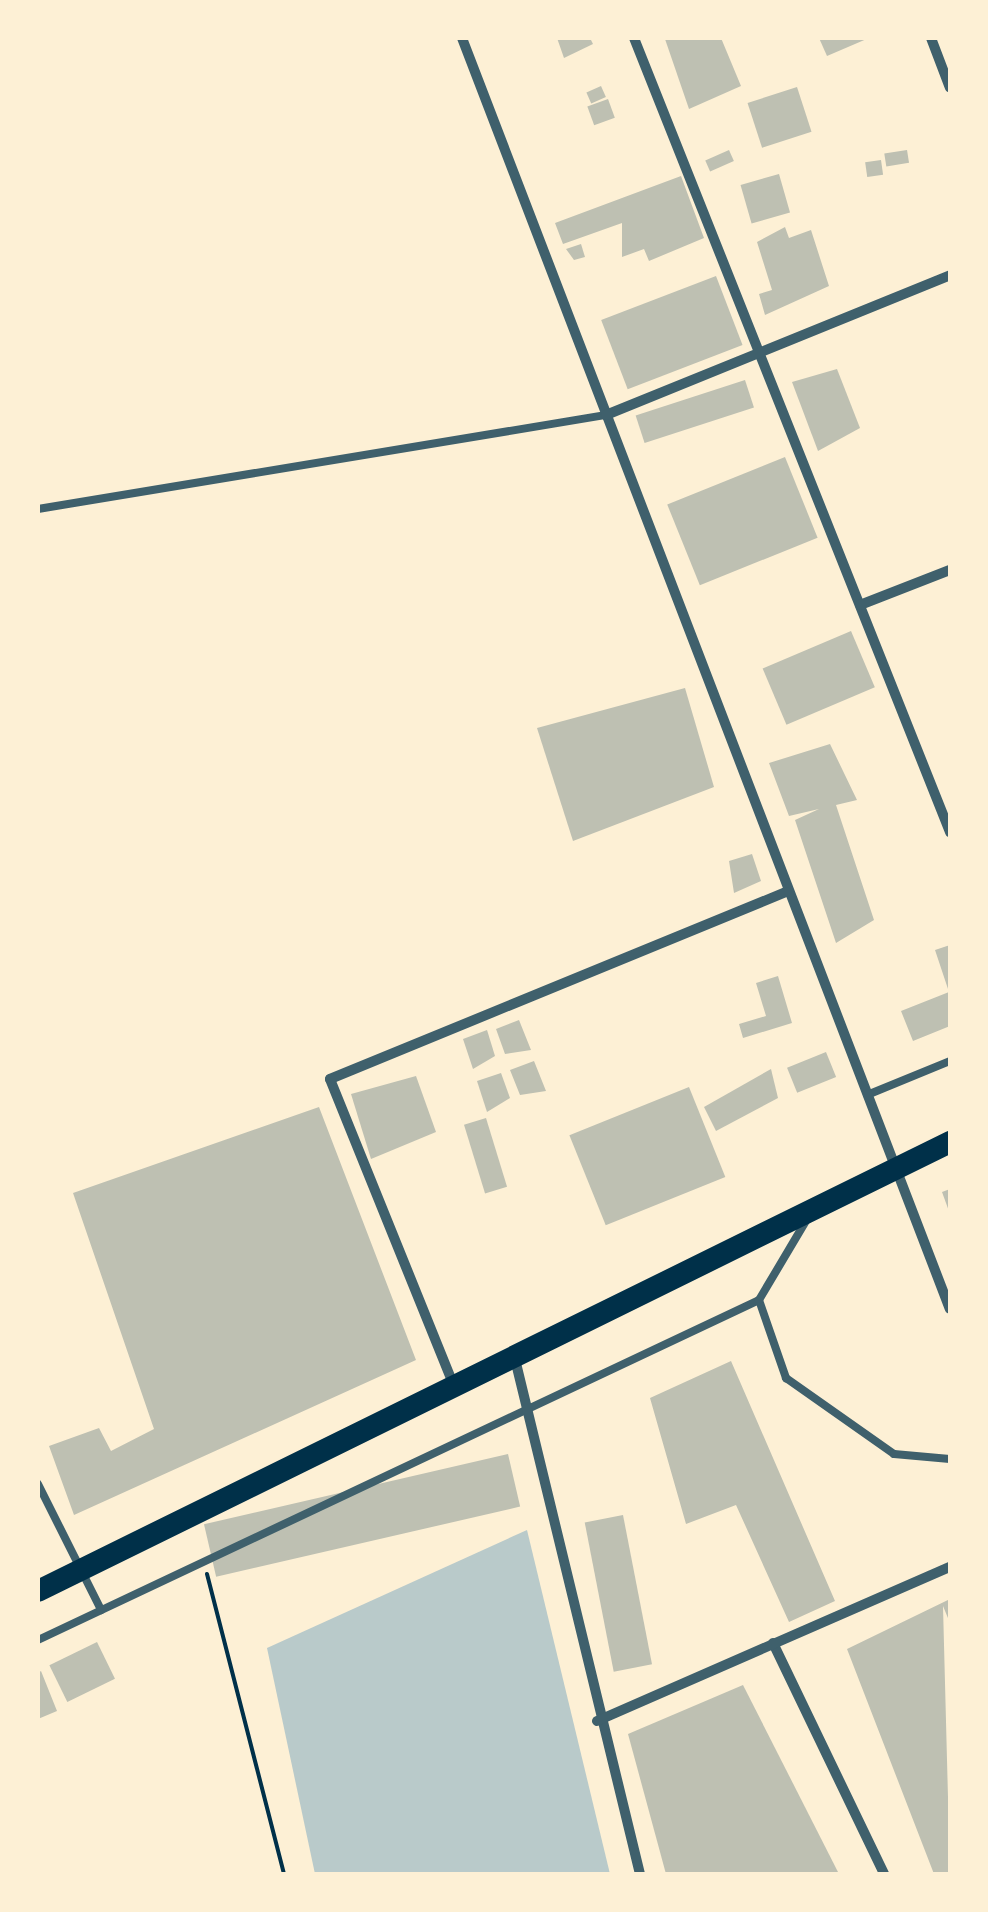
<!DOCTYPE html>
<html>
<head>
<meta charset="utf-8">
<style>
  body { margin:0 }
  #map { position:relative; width:988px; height:1912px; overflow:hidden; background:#fdf0d5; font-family:Lato,sans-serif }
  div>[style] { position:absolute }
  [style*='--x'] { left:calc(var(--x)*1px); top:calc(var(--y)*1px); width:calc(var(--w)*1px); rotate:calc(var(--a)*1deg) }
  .green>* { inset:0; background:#b9caca }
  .building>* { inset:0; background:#bec0b2; transform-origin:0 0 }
  .path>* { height:4px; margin:-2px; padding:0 2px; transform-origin:2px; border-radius:2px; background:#003049 }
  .service>* { height:8px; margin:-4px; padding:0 4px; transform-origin:4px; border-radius:4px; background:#3f606c }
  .minor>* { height:10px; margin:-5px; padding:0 5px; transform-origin:5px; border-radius:5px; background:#3f606c }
  .trunk>* { height:22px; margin:-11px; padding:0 11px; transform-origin:11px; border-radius:11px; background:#003049 }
  span { translate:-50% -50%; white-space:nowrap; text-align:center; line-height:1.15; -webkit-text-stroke:10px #fdf0d5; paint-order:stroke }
  .frame { position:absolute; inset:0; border:40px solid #fdf0d5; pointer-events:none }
</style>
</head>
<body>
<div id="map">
  <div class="green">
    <i style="clip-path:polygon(527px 1530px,610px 1874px,315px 1874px,267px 1648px)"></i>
  </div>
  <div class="building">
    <i style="clip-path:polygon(557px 38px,590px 38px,593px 44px,564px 58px)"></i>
    <i style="clip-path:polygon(721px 38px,741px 86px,689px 109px,665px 39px)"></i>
    <i style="clip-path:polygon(819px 38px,869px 38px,827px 56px)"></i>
    <i style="left:601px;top:86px;width:12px;height:16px;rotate:66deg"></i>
    <i style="left:797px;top:87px;width:47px;height:52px;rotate:72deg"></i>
    <i style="left:608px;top:99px;width:20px;height:22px;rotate:70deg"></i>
    <i style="left:729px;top:150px;width:12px;height:26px;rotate:66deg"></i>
    <i style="left:907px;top:150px;width:13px;height:23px;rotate:81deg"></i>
    <i style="left:881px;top:160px;width:15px;height:16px;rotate:82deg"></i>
    <i style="left:779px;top:174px;width:40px;height:40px;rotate:74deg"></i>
    <i style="clip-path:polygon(681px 176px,704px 238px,649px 261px,644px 249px,622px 257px,622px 223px,563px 244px,555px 223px)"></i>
    <i style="clip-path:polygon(785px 227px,789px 238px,811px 230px,829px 286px,765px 315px,759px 294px,772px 290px,757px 242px)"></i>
    <i style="clip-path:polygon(581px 244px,585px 257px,574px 260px,566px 249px)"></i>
    <i style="left:716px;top:276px;width:74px;height:123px;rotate:69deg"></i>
    <i style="clip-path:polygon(837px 369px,860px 428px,818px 451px,792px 382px)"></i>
    <i style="left:745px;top:380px;width:29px;height:115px;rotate:72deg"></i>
    <i style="left:785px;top:457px;width:87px;height:127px;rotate:68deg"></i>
    <i style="left:851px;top:631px;width:61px;height:96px;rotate:67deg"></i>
    <i style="clip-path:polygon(685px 688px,714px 787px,573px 841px,537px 728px)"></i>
    <i style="clip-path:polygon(830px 744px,857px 800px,836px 805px,874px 920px,836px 943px,795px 820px,819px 809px,789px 816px,769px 763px)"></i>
    <i style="clip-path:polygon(752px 854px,761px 881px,734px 893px,729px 861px)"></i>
    <i style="clip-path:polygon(950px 945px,950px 1026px,913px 1041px,901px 1011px,949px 992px,935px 950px)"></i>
    <i style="clip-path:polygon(778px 976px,792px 1023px,743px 1038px,739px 1024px,766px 1016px,756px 983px)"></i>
    <i style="clip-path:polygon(519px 1020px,531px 1050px,505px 1054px,496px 1029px)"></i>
    <i style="clip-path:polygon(487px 1030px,495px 1056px,473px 1069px,463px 1039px)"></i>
    <i style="left:826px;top:1052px;width:27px;height:42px;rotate:68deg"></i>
    <i style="clip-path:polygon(534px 1061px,546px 1091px,520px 1095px,510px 1070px)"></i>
    <i style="clip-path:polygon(771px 1069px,778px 1098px,716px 1131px,704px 1107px)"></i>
    <i style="clip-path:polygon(501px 1073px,510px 1098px,487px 1112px,477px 1081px)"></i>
    <i style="clip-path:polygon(416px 1076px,436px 1132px,371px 1159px,351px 1094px)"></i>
    <i style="left:689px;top:1087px;width:97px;height:129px;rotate:68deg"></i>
    <i style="clip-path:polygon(319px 1107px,416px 1360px,74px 1515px,49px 1446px,99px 1428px,111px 1451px,154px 1429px,73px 1193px)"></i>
    <i style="left:486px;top:1118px;width:72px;height:23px;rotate:73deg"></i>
    <i style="clip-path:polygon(950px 1189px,950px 1214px,942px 1192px)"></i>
    <i style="clip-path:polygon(731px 1361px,835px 1601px,789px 1622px,736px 1505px,686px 1524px,650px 1398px)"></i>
    <i style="left:508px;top:1454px;width:54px;height:312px;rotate:77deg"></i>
    <i style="left:623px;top:1515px;width:152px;height:39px;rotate:79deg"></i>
    <i style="clip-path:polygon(950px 1599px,950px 1623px,943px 1606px,950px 1874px,934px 1874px,847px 1649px)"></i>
    <i style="left:97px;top:1642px;width:41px;height:53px;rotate:64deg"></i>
    <i style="clip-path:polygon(41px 1671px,57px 1711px,38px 1719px,38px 1673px)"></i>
    <i style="clip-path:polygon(743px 1685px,839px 1874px,666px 1874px,628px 1734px)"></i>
  </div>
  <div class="path">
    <i style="--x:207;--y:1574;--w:310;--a:75.6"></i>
  </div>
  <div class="service">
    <i style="--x:38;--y:509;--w:576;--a:-9.4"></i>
    <i style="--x:867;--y:1095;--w:90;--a:-22.3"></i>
    <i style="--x:759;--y:1300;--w:83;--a:70.9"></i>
    <i style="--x:786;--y:1378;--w:132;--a:35.1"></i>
    <i style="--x:894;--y:1454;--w:56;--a:5.1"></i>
    <i style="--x:38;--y:1484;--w:141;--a:63.4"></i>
    <i style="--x:38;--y:1640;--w:797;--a:-25.25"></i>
    <i style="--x:759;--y:1300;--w:92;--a:-59.3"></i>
  </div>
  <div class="minor">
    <i style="--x:462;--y:38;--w:1361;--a:69"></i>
    <i style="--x:634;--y:38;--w:855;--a:68.3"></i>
    <i style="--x:931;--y:38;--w:53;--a:69.2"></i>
    <i style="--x:606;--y:415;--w:371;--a:-22.1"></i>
    <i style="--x:860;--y:605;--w:97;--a:-21.3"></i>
    <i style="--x:515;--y:1359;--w:530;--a:76.36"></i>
    <i style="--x:454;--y:1386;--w:331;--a:-112"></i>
    <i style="--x:330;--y:1079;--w:493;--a:-22.3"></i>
    <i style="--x:773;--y:1643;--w:256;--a:64.3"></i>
    <i style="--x:597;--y:1721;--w:385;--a:-23.6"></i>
  </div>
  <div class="trunk">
    <i style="--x:38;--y:1591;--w:1017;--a:-26.21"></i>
  </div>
  <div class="frame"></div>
</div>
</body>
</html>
